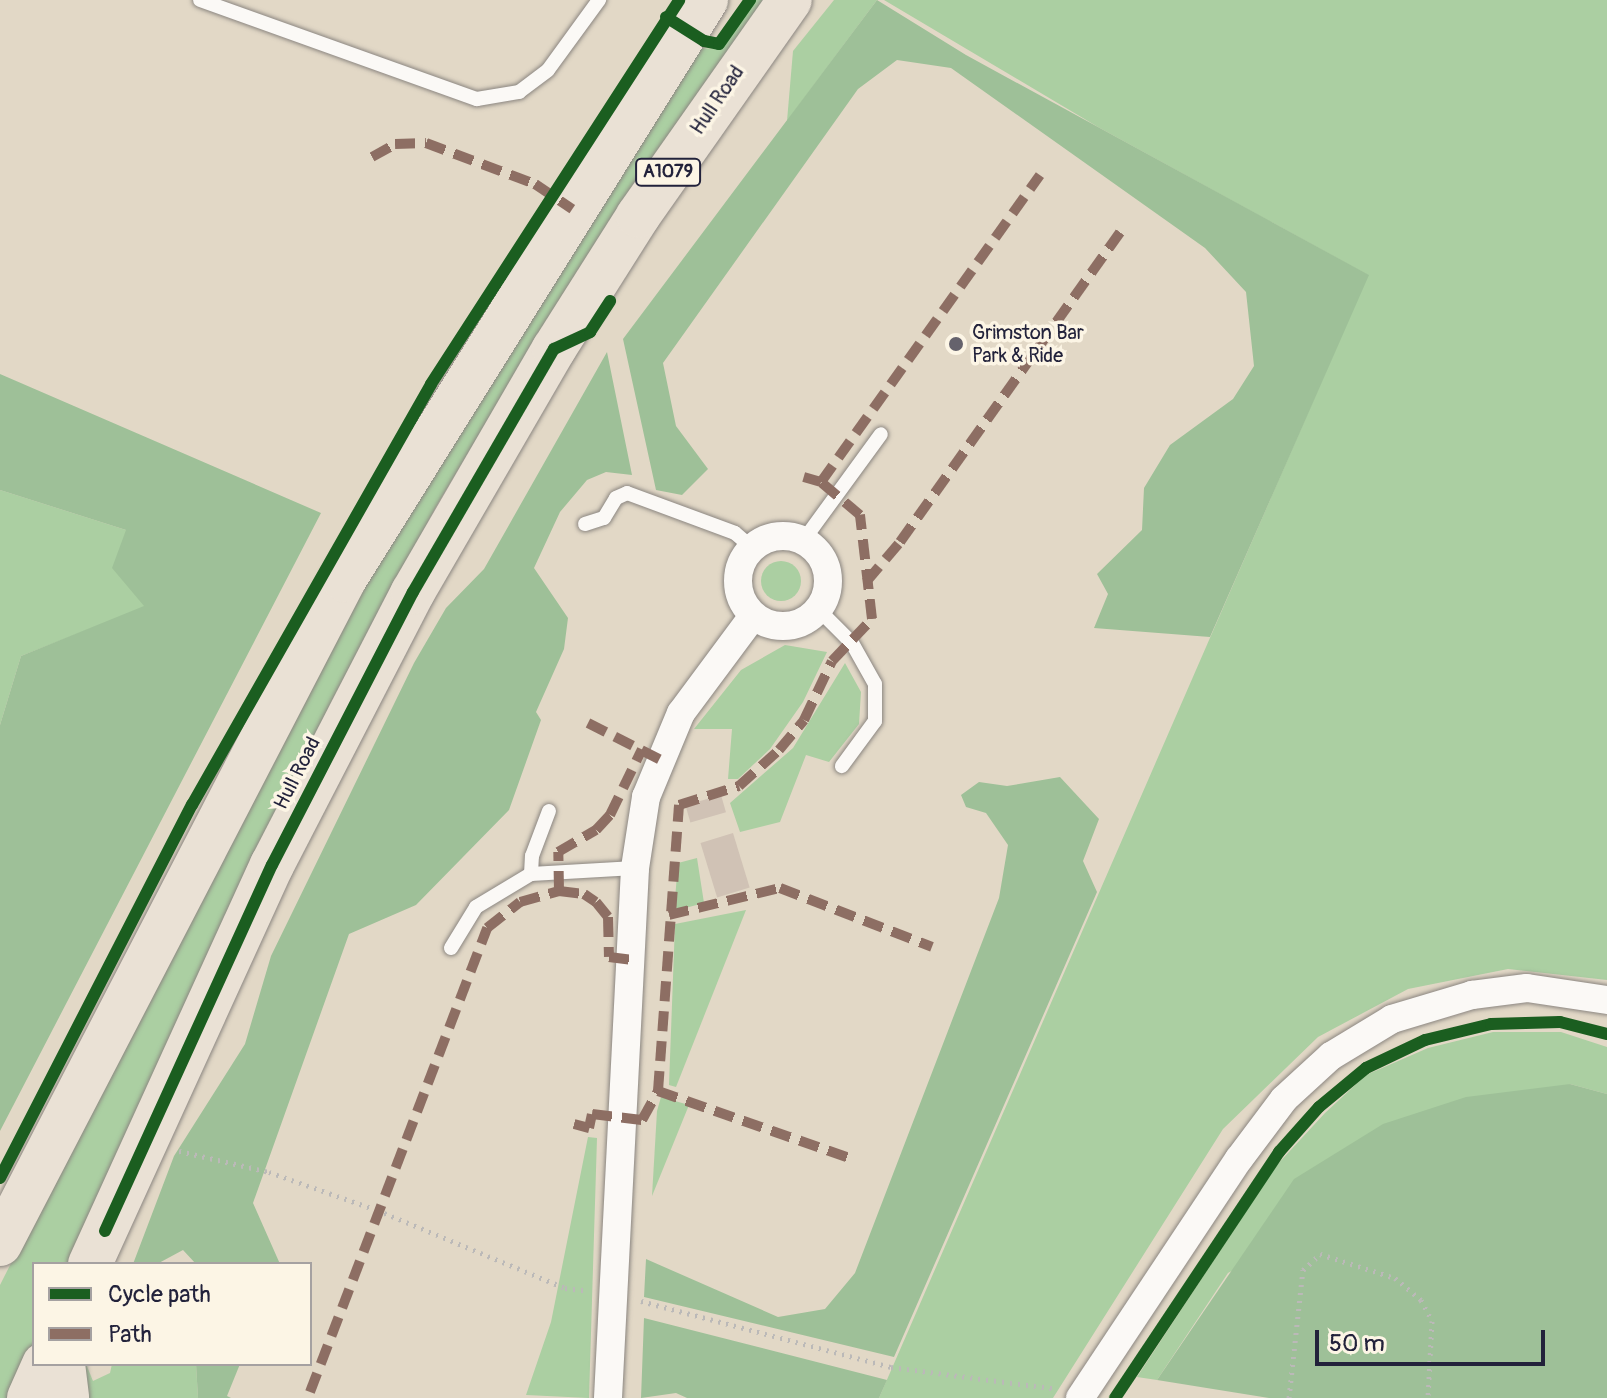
<!DOCTYPE html>
<html>
<head>
<meta charset="utf-8">
<style>
  body { margin:0 }
  #map { position:relative; width:1607px; height:1398px; overflow:hidden; background:#e2d8c6; font-family:Pangolin,sans-serif }
  div>[style] { position:absolute }
  [style*='--x'] { left:calc(var(--x)*1px); top:calc(var(--y)*1px); width:calc(var(--w)*1px); rotate:calc(var(--a)*1deg) }
  .green>* { inset:0; background:#abcfa2 }
  .round { border-radius:50% }
  .forest>* { inset:0; background:#9ec098 }
  .building>* { inset:0; background:#d0c2b5; transform-origin:0 0 }
  .path>* { height:5px; margin-top:-2.5px; transform-origin:0; background:repeating-linear-gradient(90deg,#bbb9b8 0 2px,transparent 0 8px) }
  .roads { filter:drop-shadow(0 0 2px #8b8681) drop-shadow(0 0 2px #8b8681) }
  .lane>* { height:14px; margin:-7px; padding:0 7px; transform-origin:7px; border-radius:7px; background:#fbf9f6 }
  .street>* { height:28px; margin:-14px; padding:0 14px; transform-origin:14px; border-radius:14px; background:#fbf9f6 }
  .street>.ring { margin:-14px; padding:0; box-sizing:content-box; background:none; border:28px solid #fbf9f6; border-radius:50% }
  .primary>* { height:44px; margin:-22px; padding:0 22px; transform-origin:22px; border-radius:22px; background:#eae1d5 }
  .quiet>* { height:10px; margin-top:-5px; transform-origin:0; background:repeating-linear-gradient(90deg,#8d6e63 0 20px,transparent 0 30px) }
  .cycleway>* { height:12px; margin:-6px; padding:0 6px; transform-origin:6px; border-radius:6px; background:#1b5e20 }
  .dots>* { width:22px; height:22px; translate:-50% -50%; box-sizing:border-box; border:4px solid #fcf5e5; border-radius:50% }
  span { translate:-50% -50%; white-space:nowrap; text-align:center; line-height:1.15; -webkit-text-stroke:7px #fcf5e5; paint-order:stroke }
  .shield-label span { padding:2px 6px; background:#fcf5e5; border:2px solid; border-radius:6px; -webkit-text-stroke-width:0 }
  .shield-label { font-size:18px; color:#22223b; font-weight:700 }
  .street-label { font-size:20px; color:#22223b }
  .poi-label { font-size:20px; color:#22223b }
  .left { translate:0 -50%; text-align:left }
  .legend { position:absolute; left:32px; top:1262px; width:280px; height:104px; box-sizing:border-box; background:#fcf5e5; border:2px solid #a5a1a1; margin:0; padding:10px 14px; list-style:none; font-size:24px; color:#22223b }
  .legend li { display:flex; align-items:center; gap:16px; height:40px }
  .legend b { width:40px; border:2px solid #a5a1a1 }
  .scale { position:absolute; left:1315px; top:1330px; width:230px; height:36px; box-sizing:border-box; border:4px solid #22223b; border-top:0; padding-left:10px; font-size:24px; line-height:28px; white-space:nowrap; color:#22223b; -webkit-text-stroke:6px #fcf5e5; paint-order:stroke }
</style>
</head>
<body>
<div id="map">
  <div class="green">
    <i style="clip-path:polygon(756px 0,770px 0,535px 341px,437px 505px,331px 702px,71px 1264px,34px 1264px,34px 1343px,8px 1398px,0 1398px,0 1285px,234px 823px,398px 527px,698px 48px,721px 49px)"></i>
    <i style="clip-path:polygon(834px 0,877px 0,787px 121px,793px 51px)"></i>
    <i style="clip-path:polygon(884px 0,1607px 0,1607px 980px,1508px 969px,1408px 989px,1318px 1037px,1223px 1129px,1053px 1398px,879px 1398px,1368px 275px,1098px 127px)"></i>
    <i style="clip-path:polygon(0 490px,126px 530px,145px 607px,21px 656px,0 725px)"></i>
    <i class="round" style="left:761px;top:561px;width:40px;height:40px"></i>
    <i style="clip-path:polygon(785px 645px,827px 652px,803px 702px,770px 749px,738px 779px,728px 779px,732px 729px,694px 729px,741px 670px)"></i>
    <i style="clip-path:polygon(845px 663px,861px 692px,859px 724px,829px 762px,806px 755px,780px 822px,740px 832px,730px 803px,793px 748px)"></i>
    <i style="clip-path:polygon(697px 858px,704px 903px,674px 911px,678px 863px)"></i>
    <i style="clip-path:polygon(746px 910px,676px 1087px,669px 1085px,675px 924px)"></i>
    <i style="clip-path:polygon(1493px 1032px,1561px 1032px,1607px 1047px,1607px 1094px,1570px 1084px,1228px 1273px,1157px 1380px,1137px 1377px,1275px 1167px,1325px 1113px,1366px 1075px,1428px 1048px)"></i>
    <i style="clip-path:polygon(661px 1097px,689px 1105px,652px 1196px,657px 1111px)"></i>
    <i style="clip-path:polygon(588px 1137px,597px 1138px,589px 1398px,526px 1395px,551px 1322px)"></i>
    <i style="clip-path:polygon(86px 1364px,93px 1381px,110px 1373px,112px 1364px,196px 1364px,198px 1398px,82px 1398px,79px 1384px)"></i>
  </div>
  <div class="forest">
    <i style="clip-path:polygon(877px 0,966px 55px,1369px 275px,1210px 637px,1094px 628px,1108px 594px,1097px 574px,1142px 530px,1144px 488px,1170px 445px,1233px 399px,1254px 366px,1246px 292px,1205px 248px,951px 68px,897px 60px,858px 89px,663px 363px,676px 426px,708px 469px,682px 495px,656px 490px,623px 339px)"></i>
    <i style="clip-path:polygon(607px 352px,632px 475px,606px 472px,587px 480px,560px 512px,534px 568px,568px 618px,564px 649px,536px 712px,541px 720px,509px 810px,416px 905px,349px 934px,253px 1203px,280px 1264px,196px 1264px,183px 1250px,157px 1264px,133px 1264px,174px 1156px,245px 1044px,271px 956px,414px 663px,446px 608px,484px 569px)"></i>
    <i style="clip-path:polygon(0 374px,321px 513px,0 1131px,0 725px,21px 656px,144px 606px,112px 568px,126px 530px,0 490px)"></i>
    <i style="clip-path:polygon(1060px 777px,1099px 819px,1083px 861px,1097px 892px,894px 1357px,644px 1297px,646px 1259px,778px 1317px,825px 1309px,855px 1273px,999px 898px,1008px 845px,986px 813px,966px 807px,961px 795px,979px 782px,1007px 786px)"></i>
    <i style="clip-path:polygon(1570px 1084px,1607px 1094px,1607px 1398px,1269px 1398px,1157px 1380px,1294px 1179px,1383px 1124px,1466px 1097px)"></i>
    <i style="clip-path:polygon(644px 1318px,887px 1380px,879px 1398px,687px 1398px,676px 1393px,641px 1398px)"></i>
    <i style="clip-path:polygon(196px 1364px,240px 1364px,227px 1396px,231px 1398px,198px 1398px)"></i>
  </div>
  <div class="building">
    <i style="left:721px;top:795px;width:18px;height:37px;rotate:74deg"></i>
    <i style="left:733px;top:833px;width:57px;height:34px;rotate:73deg"></i>
  </div>
  <div class="path">
    <i style="--x:179;--y:1151;--w:92;--a:13.1"></i>
    <i style="--x:269;--y:1172;--w:114;--a:19.4"></i>
    <i style="--x:377;--y:1210;--w:204;--a:22.5"></i>
    <i style="--x:565;--y:1288;--w:23;--a:7"></i>
    <i style="--x:641;--y:1301;--w:259;--a:14.8"></i>
    <i style="--x:891;--y:1367;--w:167;--a:7.5"></i>
    <i style="--x:1289;--y:1398;--w:129;--a:-83.8"></i>
    <i style="--x:1303;--y:1270;--w:23;--a:-43"></i>
    <i style="--x:1320;--y:1254;--w:79;--a:17.7"></i>
    <i style="--x:1395;--y:1278;--w:34;--a:40"></i>
    <i style="--x:1421;--y:1300;--w:24;--a:62"></i>
    <i style="--x:1432;--y:1321;--w:77;--a:93"></i>
  </div>
  <div class="roads">
    <div class="lane">
      <i style="--x:200;--y:0;--w:294;--a:19.7"></i>
      <i style="--x:477;--y:99;--w:43;--a:-9.5"></i>
      <i style="--x:519;--y:92;--w:36;--a:-37"></i>
      <i style="--x:548;--y:70;--w:87;--a:-53.9"></i>
      <i style="--x:585;--y:524;--w:20;--a:-18"></i>
      <i style="--x:604;--y:518;--w:23;--a:-59"></i>
      <i style="--x:616;--y:498;--w:12;--a:-24"></i>
      <i style="--x:627;--y:493;--w:115;--a:20.3"></i>
      <i style="--x:735;--y:533;--w:23;--a:41"></i>
      <i style="--x:803;--y:541;--w:132;--a:-53.9"></i>
      <i style="--x:818;--y:609;--w:48;--a:45"></i>
      <i style="--x:852;--y:643;--w:47;--a:60.7"></i>
      <i style="--x:875;--y:684;--w:37;--a:90"></i>
      <i style="--x:875;--y:721;--w:56;--a:126.3"></i>
      <i style="--x:531;--y:874;--w:18;--a:-87"></i>
      <i style="--x:532;--y:856;--w:48;--a:-69.3"></i>
      <i style="--x:451;--y:948;--w:48;--a:-58.6"></i>
      <i style="--x:476;--y:907;--w:64;--a:-31"></i>
      <i style="--x:531;--y:874;--w:104;--a:-3.3"></i>
    </div>
    <div class="street">
      <i class="ring" style="left:738px;top:536px;width:62px;height:62px"></i>
      <i style="--x:608;--y:1398;--w:531;--a:-87.08"></i>
      <i style="--x:635;--y:868;--w:72;--a:-81.2"></i>
      <i style="--x:646;--y:797;--w:91;--a:-67.4"></i>
      <i style="--x:681;--y:713;--w:121;--a:-53.4"></i>
      <i style="--x:1080;--y:1398;--w:287;--a:-56.4"></i>
      <i style="--x:1239;--y:1159;--w:75;--a:-53.1"></i>
      <i style="--x:1284;--y:1099;--w:64;--a:-42.5"></i>
      <i style="--x:1331;--y:1056;--w:71;--a:-31.2"></i>
      <i style="--x:1392;--y:1019;--w:84;--a:-16.7"></i>
      <i style="--x:1472;--y:995;--w:55;--a:-7.3"></i>
      <i style="--x:1527;--y:988;--w:81;--a:8.5"></i>
    </div>
    <div class="primary">
      <i style="--x:0;--y:1244;--w:748;--a:-62.61"></i>
      <i style="--x:344;--y:580;--w:684;--a:-58.03"></i>
      <i style="--x:90;--y:1264;--w:439;--a:-65.5"></i>
      <i style="--x:272;--y:865;--w:307;--a:-62.7"></i>
      <i style="--x:413;--y:592;--w:281;--a:-59.9"></i>
      <i style="--x:554;--y:349;--w:157;--a:-57.7"></i>
      <i style="--x:638;--y:216;--w:264;--a:-54.9"></i>
      <i style="--x:63;--y:1364;--w:34;--a:83"></i>
      <i style="--x:29;--y:1398;--w:37;--a:-66"></i>
    </div>
  </div>
  <div class="quiet">
    <i style="--x:372;--y:157;--w:26;--a:-29"></i>
    <i style="--x:395;--y:144;--w:31;--a:-2"></i>
    <i style="--x:426;--y:143;--w:116;--a:20.6"></i>
    <i style="--x:535;--y:184;--w:45;--a:34"></i>
    <i style="--x:821;--y:482;--w:377;--a:-54.5"></i>
    <i style="--x:866;--y:582;--w:52;--a:-49.6"></i>
    <i style="--x:900;--y:542;--w:380;--a:-54.6"></i>
    <i style="--x:588;--y:723;--w:80;--a:26.9"></i>
    <i style="--x:559;--y:891;--w:25;--a:7"></i>
    <i style="--x:584;--y:894;--w:14;--a:34"></i>
    <i style="--x:596;--y:902;--w:19;--a:51"></i>
    <i style="--x:608;--y:917;--w:40;--a:88.6"></i>
    <i style="--x:609;--y:957;--w:24;--a:7"></i>
    <i style="--x:669;--y:915;--w:114;--a:-13.7"></i>
    <i style="--x:780;--y:888;--w:163;--a:21.2"></i>
    <i style="--x:658;--y:1091;--w:202;--a:19.3"></i>
    <i style="--x:574;--y:1124;--w:16;--a:15"></i>
    <i style="--x:589;--y:1128;--w:14;--a:-78"></i>
    <i style="--x:592;--y:1114;--w:50;--a:6.8"></i>
    <i style="--x:642;--y:1120;--w:33;--a:-61"></i>
    <i style="--x:658;--y:1091;--w:287;--a:-85.8"></i>
    <i style="--x:679;--y:805;--w:63;--a:-17.6"></i>
    <i style="--x:739;--y:786;--w:54;--a:-42"></i>
    <i style="--x:779;--y:750;--w:39;--a:-50"></i>
    <i style="--x:804;--y:720;--w:65;--a:-64.6"></i>
    <i style="--x:832;--y:661;--w:58;--a:-46.4"></i>
    <i style="--x:872;--y:619;--w:105;--a:-96.6"></i>
    <i style="--x:860;--y:515;--w:51;--a:-139.8"></i>
    <i style="--x:821;--y:482;--w:18;--a:-164"></i>
    <i style="--x:310;--y:1392;--w:497;--a:-69.1"></i>
    <i style="--x:487;--y:928;--w:42;--a:-38.2"></i>
    <i style="--x:520;--y:902;--w:41;--a:-15.8"></i>
    <i style="--x:559;--y:891;--w:39;--a:-91"></i>
    <i style="--x:558;--y:852;--w:44;--a:-30.1"></i>
    <i style="--x:596;--y:830;--w:21;--a:-47"></i>
    <i style="--x:610;--y:815;--w:73;--a:-64.1"></i>
  </div>
  <div class="cycleway">
    <i style="--x:666;--y:17;--w:45;--a:32.3"></i>
    <i style="--x:704;--y:41;--w:15;--a:11"></i>
    <i style="--x:719;--y:44;--w:54;--a:-54.8"></i>
    <i style="--x:0;--y:1178;--w:420;--a:-62.8"></i>
    <i style="--x:192;--y:805;--w:484;--a:-60.4"></i>
    <i style="--x:431;--y:384;--w:457;--a:-57.1"></i>
    <i style="--x:105;--y:1231;--w:402;--a:-65.5"></i>
    <i style="--x:272;--y:865;--w:307;--a:-62.7"></i>
    <i style="--x:413;--y:592;--w:281;--a:-59.9"></i>
    <i style="--x:554;--y:349;--w:40;--a:-25"></i>
    <i style="--x:590;--y:332;--w:37;--a:-57"></i>
    <i style="--x:1115;--y:1398;--w:296;--a:-56.3"></i>
    <i style="--x:1279;--y:1152;--w:60;--a:-48.4"></i>
    <i style="--x:1319;--y:1107;--w:61;--a:-39.7"></i>
    <i style="--x:1366;--y:1068;--w:65;--a:-25.4"></i>
    <i style="--x:1425;--y:1040;--w:68;--a:-13.6"></i>
    <i style="--x:1491;--y:1024;--w:69;--a:-1.7"></i>
    <i style="--x:1560;--y:1022;--w:49;--a:14.3"></i>
  </div>
  <div class="dots">
    <i style="left:956px;top:344px;background:#65626c"></i>
  </div>
  <div class="shield-label">
    <span style="left:668px;top:172px">A1079</span>
  </div>
  <div class="street-label">
    <span style="left:717px;top:100px;rotate:-56deg">Hull Road</span>
    <span style="left:297px;top:773px;rotate:-63deg">Hull Road</span>
  </div>
  <div class="poi-label">
    <span class="left" style="left:972px;top:344px">Grimston Bar<br>Park &amp; Ride</span>
  </div>
  <ul class="legend">
  <li><b style="height:10px;background:#1b5e20"></b>Cycle path</li>
  <li><b style="height:10px;background:#8d6e63"></b>Path</li>
  </ul>
  <div class="scale">50 m</div>
</div>
</body>
</html>
